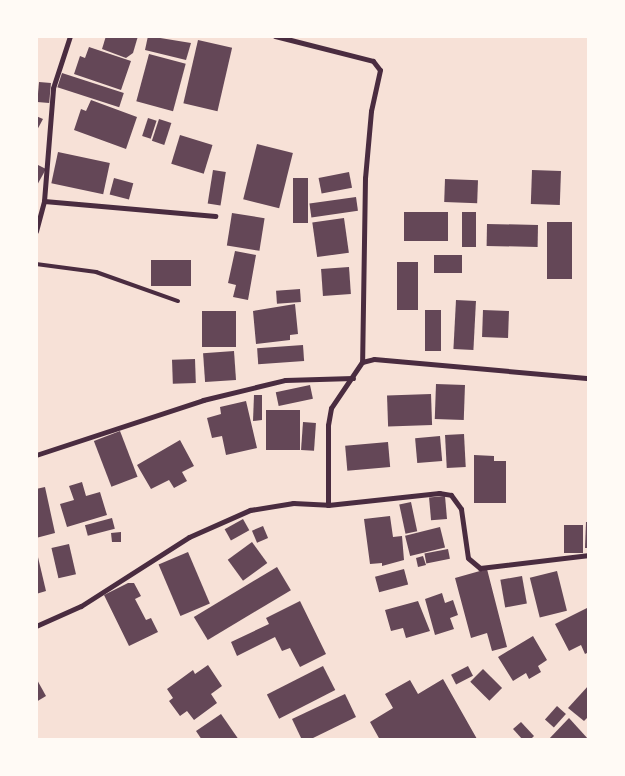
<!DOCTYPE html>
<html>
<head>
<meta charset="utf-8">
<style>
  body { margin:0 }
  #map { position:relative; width:625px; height:776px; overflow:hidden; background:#f7e1d7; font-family:Lato,sans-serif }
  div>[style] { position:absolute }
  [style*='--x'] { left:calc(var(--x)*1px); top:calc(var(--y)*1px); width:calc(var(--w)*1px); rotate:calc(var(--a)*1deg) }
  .building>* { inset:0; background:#644757; transform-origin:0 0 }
  .service>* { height:4px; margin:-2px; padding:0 2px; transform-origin:2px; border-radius:2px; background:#4a2c40 }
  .minor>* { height:5px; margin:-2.5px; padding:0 2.5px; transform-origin:2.5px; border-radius:2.5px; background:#4a2c40 }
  span { translate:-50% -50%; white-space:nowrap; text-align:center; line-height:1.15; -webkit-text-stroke:4.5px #fffaf5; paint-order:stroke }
  .frame { position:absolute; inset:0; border:38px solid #fffaf5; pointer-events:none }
</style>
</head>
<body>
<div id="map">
  <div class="building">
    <i style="clip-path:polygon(106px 36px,138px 36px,133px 53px,126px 58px,102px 49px)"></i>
    <i style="clip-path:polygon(148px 36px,191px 43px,186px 60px,145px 50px)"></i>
    <i style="left:198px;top:40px;width:35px;height:65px;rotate:13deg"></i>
    <i style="clip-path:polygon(89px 47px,131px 61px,121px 90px,74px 74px,80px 56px,85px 58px)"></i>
    <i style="left:149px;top:54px;width:38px;height:49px;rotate:15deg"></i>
    <i style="left:62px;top:73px;width:65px;height:15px;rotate:18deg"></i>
    <i style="left:39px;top:82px;width:12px;height:20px;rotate:5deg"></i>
    <i style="clip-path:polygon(91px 100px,137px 117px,126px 149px,74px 130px,81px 109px,86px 111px)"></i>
    <i style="clip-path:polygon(36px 116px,43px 119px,36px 132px)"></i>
    <i style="left:148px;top:118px;width:9px;height:19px;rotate:18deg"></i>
    <i style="left:159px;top:119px;width:13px;height:23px;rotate:18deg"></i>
    <i style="left:180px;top:135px;width:34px;height:30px;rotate:17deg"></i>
    <i style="left:257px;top:144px;width:37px;height:57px;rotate:14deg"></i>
    <i style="left:58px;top:152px;width:53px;height:32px;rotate:12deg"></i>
    <i style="clip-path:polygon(36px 164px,46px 169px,36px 187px)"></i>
    <i style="left:213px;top:170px;width:13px;height:34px;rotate:9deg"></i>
    <i style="left:532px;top:170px;width:29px;height:34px;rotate:2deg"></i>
    <i style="left:349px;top:172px;width:16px;height:31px;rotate:79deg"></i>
    <i style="left:114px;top:178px;width:20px;height:17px;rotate:15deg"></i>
    <i style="left:293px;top:178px;width:15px;height:45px"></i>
    <i style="left:445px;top:179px;width:33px;height:23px;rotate:2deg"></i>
    <i style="left:356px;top:197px;width:14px;height:47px;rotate:82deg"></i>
    <i style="left:404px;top:212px;width:44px;height:29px"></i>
    <i style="left:462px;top:212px;width:14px;height:35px"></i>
    <i style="left:232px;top:213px;width:33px;height:33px;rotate:9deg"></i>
    <i style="left:344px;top:218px;width:35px;height:32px;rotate:82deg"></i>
    <i style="left:547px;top:222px;width:25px;height:57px"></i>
    <i style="left:487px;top:224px;width:51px;height:22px;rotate:1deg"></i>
    <i style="clip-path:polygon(235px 251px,256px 255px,248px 300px,233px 297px,236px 285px,228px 283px)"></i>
    <i style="left:434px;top:255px;width:28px;height:18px"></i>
    <i style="left:151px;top:260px;width:40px;height:26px"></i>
    <i style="left:397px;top:262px;width:21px;height:48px"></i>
    <i style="left:349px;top:267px;width:27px;height:28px;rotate:86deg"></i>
    <i style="left:300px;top:289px;width:13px;height:24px;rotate:86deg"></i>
    <i style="left:456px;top:300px;width:20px;height:49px;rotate:3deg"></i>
    <i style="clip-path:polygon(295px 304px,298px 334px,290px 335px,290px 340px,256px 344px,253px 311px)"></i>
    <i style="left:425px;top:310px;width:16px;height:41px"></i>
    <i style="left:483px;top:310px;width:26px;height:27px;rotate:2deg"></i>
    <i style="left:202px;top:311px;width:34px;height:36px"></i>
    <i style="left:303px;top:345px;width:16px;height:46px;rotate:86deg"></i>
    <i style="left:234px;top:351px;width:29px;height:31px;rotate:86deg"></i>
    <i style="left:195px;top:359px;width:24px;height:23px;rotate:88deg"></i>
    <i style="left:436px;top:384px;width:29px;height:35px;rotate:2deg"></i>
    <i style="left:310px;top:385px;width:14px;height:35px;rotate:78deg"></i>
    <i style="left:431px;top:394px;width:31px;height:44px;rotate:88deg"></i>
    <i style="clip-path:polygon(254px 395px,262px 395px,262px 420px,253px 421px)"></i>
    <i style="clip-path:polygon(246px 401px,257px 448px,226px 455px,222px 436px,212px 438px,207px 418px,221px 414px,220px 407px)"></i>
    <i style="left:266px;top:410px;width:34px;height:40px"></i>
    <i style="left:303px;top:422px;width:13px;height:28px;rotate:4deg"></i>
    <i style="left:120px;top:431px;width:49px;height:28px;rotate:69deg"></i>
    <i style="left:464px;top:434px;width:33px;height:19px;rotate:87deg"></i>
    <i style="left:440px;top:436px;width:25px;height:25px;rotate:85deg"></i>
    <i style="clip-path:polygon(180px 440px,194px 466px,182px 472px,187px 481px,174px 488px,169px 480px,151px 489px,137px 465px)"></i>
    <i style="left:388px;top:442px;width:25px;height:43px;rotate:85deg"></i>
    <i style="clip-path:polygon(474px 455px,494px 456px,494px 461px,506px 461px,506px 503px,474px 503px)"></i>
    <i style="clip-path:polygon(82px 482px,86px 496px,100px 492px,107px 515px,67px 527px,60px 504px,74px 500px,69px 486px)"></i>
    <i style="clip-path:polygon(45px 487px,55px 533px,36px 538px,36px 489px)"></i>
    <i style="left:445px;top:496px;width:23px;height:16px;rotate:85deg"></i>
    <i style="left:411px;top:502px;width:30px;height:12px;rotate:78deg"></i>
    <i style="clip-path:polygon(390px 516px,393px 537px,402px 536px,404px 560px,382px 566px,382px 563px,370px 564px,364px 519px)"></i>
    <i style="left:112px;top:518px;width:11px;height:28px;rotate:75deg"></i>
    <i style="left:243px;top:519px;width:13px;height:21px;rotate:61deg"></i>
    <i style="clip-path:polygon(586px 522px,589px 522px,589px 548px,585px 548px)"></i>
    <i style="left:564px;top:525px;width:19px;height:28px"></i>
    <i style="left:263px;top:526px;width:13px;height:12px;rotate:67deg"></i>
    <i style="left:440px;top:527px;width:21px;height:36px;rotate:76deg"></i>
    <i style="clip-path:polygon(121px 532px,121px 542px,112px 542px,111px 533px)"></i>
    <i style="left:252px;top:542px;width:26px;height:30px;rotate:54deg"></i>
    <i style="left:69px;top:544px;width:31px;height:18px;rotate:77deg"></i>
    <i style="left:448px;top:549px;width:10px;height:24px;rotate:79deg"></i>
    <i style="left:188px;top:552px;width:56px;height:32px;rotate:67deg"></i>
    <i style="clip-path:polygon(37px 553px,46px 591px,36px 594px,36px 554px)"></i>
    <i style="clip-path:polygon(423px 556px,426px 565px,418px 567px,416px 558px)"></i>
    <i style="left:277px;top:567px;width:27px;height:97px;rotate:59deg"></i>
    <i style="left:404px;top:569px;width:16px;height:30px;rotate:75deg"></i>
    <i style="clip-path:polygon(487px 569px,507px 647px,492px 651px,487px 633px,471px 638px,455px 578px)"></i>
    <i style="left:557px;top:571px;width:41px;height:28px;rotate:76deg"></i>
    <i style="left:522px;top:576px;width:28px;height:22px;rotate:80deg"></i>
    <i style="clip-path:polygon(128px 583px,134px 583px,141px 596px,135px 599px,146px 620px,151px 618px,158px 632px,129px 646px,104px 595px)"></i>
    <i style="clip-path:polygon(442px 593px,445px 603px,453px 600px,458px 615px,450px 618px,454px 629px,435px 635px,425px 599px)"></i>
    <i style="clip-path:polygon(300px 601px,326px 654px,300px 667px,290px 648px,282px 651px,275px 637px,237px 656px,231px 642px,269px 624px,266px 618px)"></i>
    <i style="clip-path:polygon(418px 601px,430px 631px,406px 638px,403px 628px,391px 631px,385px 610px)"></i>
    <i style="clip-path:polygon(589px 607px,589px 652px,585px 654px,581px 645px,569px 651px,555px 624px)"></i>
    <i style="clip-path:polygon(533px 636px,547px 660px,538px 666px,541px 672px,529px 679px,526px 673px,513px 681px,498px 657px)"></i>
    <i style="clip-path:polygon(208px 665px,222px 686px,211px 694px,217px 703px,194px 720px,187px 711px,180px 716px,169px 701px,173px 698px,167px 689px,193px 670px,195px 674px)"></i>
    <i style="left:323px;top:666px;width:27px;height:63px;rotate:63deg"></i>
    <i style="left:468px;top:666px;width:11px;height:19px;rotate:63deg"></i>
    <i style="left:483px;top:669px;width:27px;height:18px;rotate:45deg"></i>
    <i style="clip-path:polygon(36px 678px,46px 696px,36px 702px)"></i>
    <i style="clip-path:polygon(443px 679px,477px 739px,380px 740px,370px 722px,393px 708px,385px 694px,410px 680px,418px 694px)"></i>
    <i style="clip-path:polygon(589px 685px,589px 716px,584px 721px,568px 708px)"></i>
    <i style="clip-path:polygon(345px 694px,356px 717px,309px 740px,302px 740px,292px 719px)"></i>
    <i style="left:557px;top:706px;width:12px;height:18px;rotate:42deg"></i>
    <i style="clip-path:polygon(221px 714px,239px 740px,202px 740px,196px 731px)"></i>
    <i style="clip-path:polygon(569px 718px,589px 740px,548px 740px)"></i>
    <i style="clip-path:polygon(521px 722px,534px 736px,530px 740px,523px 740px,513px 729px)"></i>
  </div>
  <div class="service">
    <i style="--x:36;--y:264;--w:61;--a:7.6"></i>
    <i style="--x:96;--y:272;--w:87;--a:19.5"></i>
  </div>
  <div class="minor">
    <i style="--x:275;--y:36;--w:101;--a:14.3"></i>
    <i style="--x:373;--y:61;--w:11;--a:52"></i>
    <i style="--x:380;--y:70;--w:42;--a:102.4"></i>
    <i style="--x:371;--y:111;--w:67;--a:95.1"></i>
    <i style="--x:365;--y:178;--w:184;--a:90.9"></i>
    <i style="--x:362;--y:362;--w:55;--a:124"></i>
    <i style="--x:331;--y:408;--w:17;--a:100"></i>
    <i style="--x:328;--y:425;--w:80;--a:90"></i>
    <i style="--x:44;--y:201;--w:172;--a:5"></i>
    <i style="--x:36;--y:231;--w:31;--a:-75"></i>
    <i style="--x:44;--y:201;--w:113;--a:-85.4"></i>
    <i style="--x:53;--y:88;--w:55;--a:-71.9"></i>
    <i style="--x:362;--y:362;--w:12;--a:-14"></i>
    <i style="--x:374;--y:359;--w:216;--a:5.1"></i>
    <i style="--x:36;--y:455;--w:176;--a:-18.2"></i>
    <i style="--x:203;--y:400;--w:84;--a:-13.7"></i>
    <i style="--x:285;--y:380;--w:68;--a:-1.7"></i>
    <i style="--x:36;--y:626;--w:49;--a:-24"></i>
    <i style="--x:81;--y:606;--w:128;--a:-32.6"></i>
    <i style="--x:189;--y:537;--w:67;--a:-23.9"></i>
    <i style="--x:250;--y:510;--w:44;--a:-9.2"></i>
    <i style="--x:293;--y:503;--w:35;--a:3"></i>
    <i style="--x:328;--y:505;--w:112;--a:-6.2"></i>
    <i style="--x:439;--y:493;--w:12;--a:9"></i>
    <i style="--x:451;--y:495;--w:17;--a:54"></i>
    <i style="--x:461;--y:509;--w:49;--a:81.9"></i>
    <i style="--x:468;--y:558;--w:16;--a:40"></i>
    <i style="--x:480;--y:568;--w:110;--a:-6.8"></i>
  </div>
  <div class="frame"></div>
</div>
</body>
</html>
